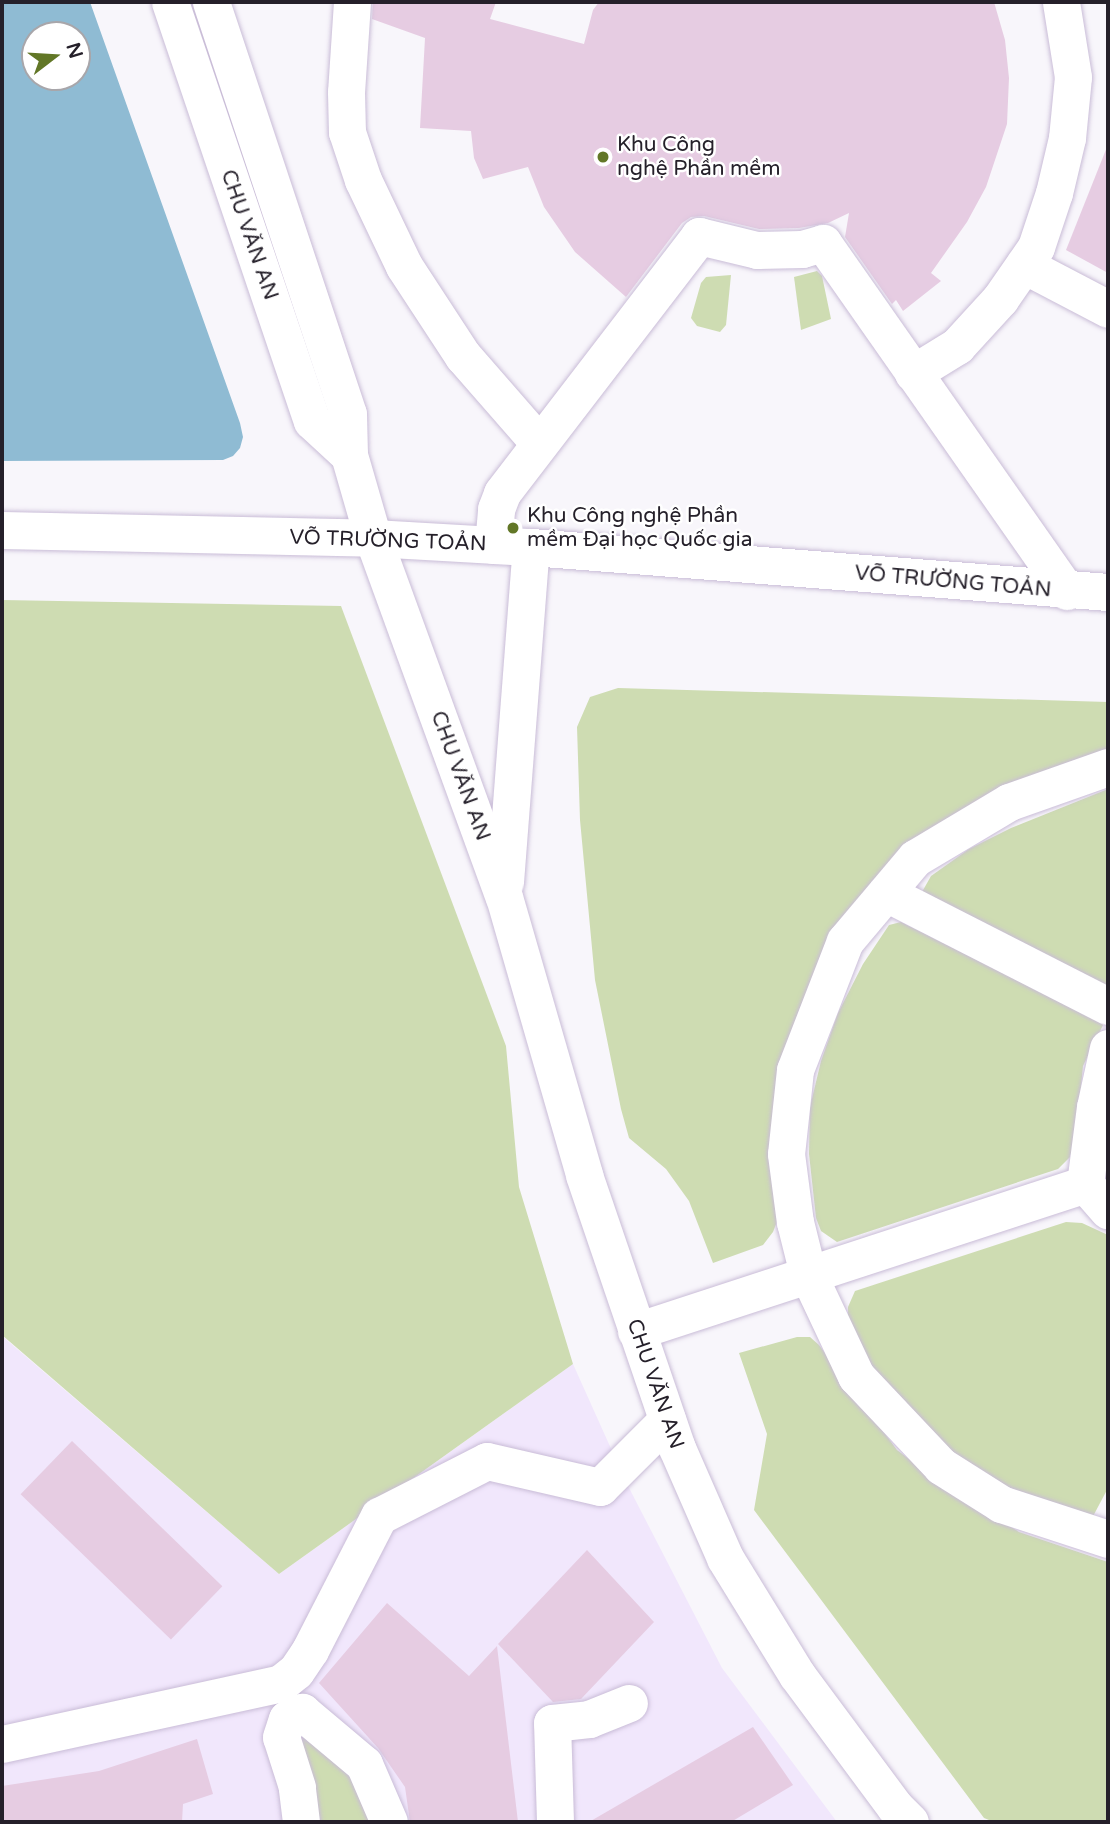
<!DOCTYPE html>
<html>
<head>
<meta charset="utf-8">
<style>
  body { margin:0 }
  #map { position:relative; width:1110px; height:1824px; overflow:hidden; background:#f8f6fb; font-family:"Varela Round",sans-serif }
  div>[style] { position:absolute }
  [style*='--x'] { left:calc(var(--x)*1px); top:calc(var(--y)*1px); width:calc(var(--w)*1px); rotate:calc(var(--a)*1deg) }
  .built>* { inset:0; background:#f1e7fc }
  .green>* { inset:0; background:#cedcb2 }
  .water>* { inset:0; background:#8fbbd3 }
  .building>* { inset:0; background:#e6cce2; transform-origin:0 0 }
  .roads { filter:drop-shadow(0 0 2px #c9bcd7) drop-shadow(0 0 2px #c9bcd7) }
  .minor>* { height:37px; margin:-18.5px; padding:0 18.5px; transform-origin:18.5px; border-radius:18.5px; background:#fff }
  .dots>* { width:19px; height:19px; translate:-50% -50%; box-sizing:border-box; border:4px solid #fff; border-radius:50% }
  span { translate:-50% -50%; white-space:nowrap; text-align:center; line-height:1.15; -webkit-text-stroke:5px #fff; paint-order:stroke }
  .poi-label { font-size:21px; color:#25202a }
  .left { translate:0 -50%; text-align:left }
  .street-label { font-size:21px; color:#25202a }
  .frame { position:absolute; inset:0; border:4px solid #25202a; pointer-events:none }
  .north { position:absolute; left:21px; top:21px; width:70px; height:70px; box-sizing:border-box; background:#fff; border:2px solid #a8a6aa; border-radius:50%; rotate:73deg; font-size:19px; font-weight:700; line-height:28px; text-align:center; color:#25202a }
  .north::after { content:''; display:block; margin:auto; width:24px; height:32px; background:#627727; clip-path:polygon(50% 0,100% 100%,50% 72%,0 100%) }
</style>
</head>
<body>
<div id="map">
  <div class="built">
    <i style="clip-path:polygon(2px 1336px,279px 1574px,573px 1364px,626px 1482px,722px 1668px,837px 1822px,2px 1822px)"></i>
  </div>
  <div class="green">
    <i style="clip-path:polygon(817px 271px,822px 276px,831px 319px,801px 330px,794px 277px)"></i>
    <i style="clip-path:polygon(731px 275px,726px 325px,720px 332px,697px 326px,691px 318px,701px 283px,706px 277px)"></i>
    <i style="clip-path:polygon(2px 600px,341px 606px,506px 1046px,519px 1187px,573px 1364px,279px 1574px,2px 1335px)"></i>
    <i style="clip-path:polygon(618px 688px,1108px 702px,1108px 753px,1013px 787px,836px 941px,780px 1214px,773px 1232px,763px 1245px,713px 1263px,689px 1201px,666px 1169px,629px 1138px,621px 1109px,595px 980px,580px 820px,577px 727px,590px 697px)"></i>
    <i style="clip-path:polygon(1108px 789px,1108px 988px,922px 892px,931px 876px,969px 849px,1011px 828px)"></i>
    <i style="clip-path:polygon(901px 922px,1104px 1023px,1083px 1066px,1076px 1137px,1070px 1157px,1058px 1169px,837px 1242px,821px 1231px,816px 1218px,809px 1154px,810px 1107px,821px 1061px,838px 1013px,863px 964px,889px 925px)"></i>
    <i style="clip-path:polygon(1066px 1222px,1082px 1223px,1108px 1235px,1108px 1488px,1091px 1520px,1001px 1486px,970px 1467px,931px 1435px,872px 1371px,848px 1319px,848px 1307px,855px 1291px)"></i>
    <i style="clip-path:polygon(797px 1337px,810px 1337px,819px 1345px,897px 1450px,930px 1475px,1019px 1532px,1108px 1562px,1108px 1822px,994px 1822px,984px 1818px,754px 1510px,767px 1434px,739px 1353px)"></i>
    <i style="clip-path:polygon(290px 1725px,359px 1766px,383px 1822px,308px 1822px)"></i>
  </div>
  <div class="water">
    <i style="clip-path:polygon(evenodd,2px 2px,90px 2px,240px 423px,243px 437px,240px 448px,233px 456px,223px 460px,2px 461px,2px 2px,35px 35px,77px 35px,77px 77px,35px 77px,35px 35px)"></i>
  </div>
  <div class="building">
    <i style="clip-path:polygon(373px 2px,496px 2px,490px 19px,584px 44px,593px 10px,599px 2px,994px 2px,1005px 40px,1009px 78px,1007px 124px,986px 187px,967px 222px,931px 273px,941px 281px,903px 311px,896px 300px,892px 304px,845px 237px,849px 213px,828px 223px,799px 228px,759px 229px,704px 216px,691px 217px,682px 223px,626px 297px,575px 252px,544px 207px,528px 167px,483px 179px,474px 158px,471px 131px,420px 128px,425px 38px,372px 19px)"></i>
    <i style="clip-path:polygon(1107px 147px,1108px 147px,1108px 273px,1066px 250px)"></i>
    <i style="left:72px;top:1441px;width:209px;height:74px;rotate:44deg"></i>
    <i style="clip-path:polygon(587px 1550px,654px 1622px,581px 1699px,553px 1702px,498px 1644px)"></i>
    <i style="clip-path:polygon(387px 1603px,469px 1676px,497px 1646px,518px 1822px,410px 1822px,405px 1787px,378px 1748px,319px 1683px)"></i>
    <i style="clip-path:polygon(753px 1727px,793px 1785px,731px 1822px,589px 1822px)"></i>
    <i style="clip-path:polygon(197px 1739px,213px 1794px,183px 1804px,182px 1822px,2px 1822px,2px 1786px,99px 1771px)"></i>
  </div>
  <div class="roads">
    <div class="minor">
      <i style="--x:170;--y:2;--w:442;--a:71.3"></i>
      <i style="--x:312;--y:421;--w:50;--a:42.6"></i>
      <i style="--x:211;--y:2;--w:434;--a:71.6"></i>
      <i style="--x:348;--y:414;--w:41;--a:88.6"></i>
      <i style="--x:349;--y:455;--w:86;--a:73.9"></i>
      <i style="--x:373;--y:538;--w:382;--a:70"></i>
      <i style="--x:504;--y:897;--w:289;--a:73.9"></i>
      <i style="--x:584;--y:1175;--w:288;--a:71.2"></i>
      <i style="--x:677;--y:1448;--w:120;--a:66.4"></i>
      <i style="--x:725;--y:1558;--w:137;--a:58.4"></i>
      <i style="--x:797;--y:1675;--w:164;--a:53.4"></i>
      <i style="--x:895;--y:1807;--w:21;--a:45"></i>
      <i style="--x:352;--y:2;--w:90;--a:93.8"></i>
      <i style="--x:346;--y:92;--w:40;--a:88.6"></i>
      <i style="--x:347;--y:132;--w:51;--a:71.6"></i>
      <i style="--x:363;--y:180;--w:95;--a:64.5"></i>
      <i style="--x:404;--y:266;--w:108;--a:56.8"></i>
      <i style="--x:463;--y:356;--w:116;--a:48.9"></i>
      <i style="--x:1024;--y:265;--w:95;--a:27.6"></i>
      <i style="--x:913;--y:373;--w:52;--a:-31.5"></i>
      <i style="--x:957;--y:346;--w:64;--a:-47.5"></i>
      <i style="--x:1000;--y:299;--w:63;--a:-55.3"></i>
      <i style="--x:1036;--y:247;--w:57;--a:-71.6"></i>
      <i style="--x:1054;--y:193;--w:57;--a:-76.7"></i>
      <i style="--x:1067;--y:138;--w:61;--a:-84.4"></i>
      <i style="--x:1073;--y:77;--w:76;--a:-99.1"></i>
      <i style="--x:2;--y:530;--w:371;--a:1.2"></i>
      <i style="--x:373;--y:538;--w:158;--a:3.3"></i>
      <i style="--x:531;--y:547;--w:579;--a:4.46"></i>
      <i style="--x:493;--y:545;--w:36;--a:-85"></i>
      <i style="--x:496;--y:509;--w:17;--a:-69"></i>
      <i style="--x:502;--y:493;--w:324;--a:-52.5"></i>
      <i style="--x:699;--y:236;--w:60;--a:13.6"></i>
      <i style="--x:757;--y:250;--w:45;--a:-1.3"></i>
      <i style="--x:802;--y:249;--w:22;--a:-16"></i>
      <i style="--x:823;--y:243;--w:425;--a:55"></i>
      <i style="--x:1108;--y:767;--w:105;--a:160.5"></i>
      <i style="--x:1009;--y:802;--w:109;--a:149.2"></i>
      <i style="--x:915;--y:858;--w:109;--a:130.1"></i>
      <i style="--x:845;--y:941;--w:138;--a:111.2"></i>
      <i style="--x:795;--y:1070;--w:84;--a:96.1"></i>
      <i style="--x:786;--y:1154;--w:69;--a:82.5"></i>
      <i style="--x:795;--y:1222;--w:54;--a:76"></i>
      <i style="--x:808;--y:1274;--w:113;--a:64.8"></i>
      <i style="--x:856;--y:1376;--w:124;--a:46.6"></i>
      <i style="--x:941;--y:1466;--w:71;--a:32.3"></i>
      <i style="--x:1001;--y:1504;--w:113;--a:18.1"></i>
      <i style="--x:505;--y:882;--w:336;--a:-85.6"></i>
      <i style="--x:886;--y:893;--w:249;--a:27"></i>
      <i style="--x:1108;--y:1048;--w:60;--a:102.4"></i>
      <i style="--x:1095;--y:1107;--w:78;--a:97.4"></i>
      <i style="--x:1085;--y:1184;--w:35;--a:49"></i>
      <i style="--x:636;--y:1331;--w:472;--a:-18.1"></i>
      <i style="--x:2;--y:1744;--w:286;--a:-12.3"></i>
      <i style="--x:281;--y:1683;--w:19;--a:-39"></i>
      <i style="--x:296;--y:1671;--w:25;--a:-56"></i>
      <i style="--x:310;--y:1650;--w:151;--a:-62.8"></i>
      <i style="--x:379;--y:1516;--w:121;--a:-27"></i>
      <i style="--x:487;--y:1461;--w:116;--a:13"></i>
      <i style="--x:600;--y:1487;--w:95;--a:-45"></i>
      <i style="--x:301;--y:1822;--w:35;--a:-97"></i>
      <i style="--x:297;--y:1787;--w:52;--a:-107.7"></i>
      <i style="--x:281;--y:1737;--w:19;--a:-72"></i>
      <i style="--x:287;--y:1719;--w:17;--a:-25"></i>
      <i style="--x:302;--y:1712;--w:81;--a:40"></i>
      <i style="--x:364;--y:1764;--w:63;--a:66.7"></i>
      <i style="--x:555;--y:1822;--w:99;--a:-91.7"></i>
      <i style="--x:552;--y:1723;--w:37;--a:-6"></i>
      <i style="--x:589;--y:1719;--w:43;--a:-21.8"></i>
    </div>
  </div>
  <div class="dots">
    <i style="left:603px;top:157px;background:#627727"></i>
    <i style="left:513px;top:528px;background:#627727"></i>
  </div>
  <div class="poi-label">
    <span class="left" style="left:617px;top:157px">Khu Công<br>nghệ Phần mềm</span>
    <span class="left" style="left:527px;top:528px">Khu Công nghệ Phần<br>mềm Đại học Quốc gia</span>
  </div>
  <div class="street-label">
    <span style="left:249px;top:235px;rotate:71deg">CHU VĂN AN</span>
    <span style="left:388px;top:541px;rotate:2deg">VÕ TRƯỜNG TOẢN</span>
    <span style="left:953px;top:582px;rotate:5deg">VÕ TRƯỜNG TOẢN</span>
    <span style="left:460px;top:776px;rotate:70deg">CHU VĂN AN</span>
    <span style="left:655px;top:1384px;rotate:71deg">CHU VĂN AN</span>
  </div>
  <div class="frame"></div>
  <div class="north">N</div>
</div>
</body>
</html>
